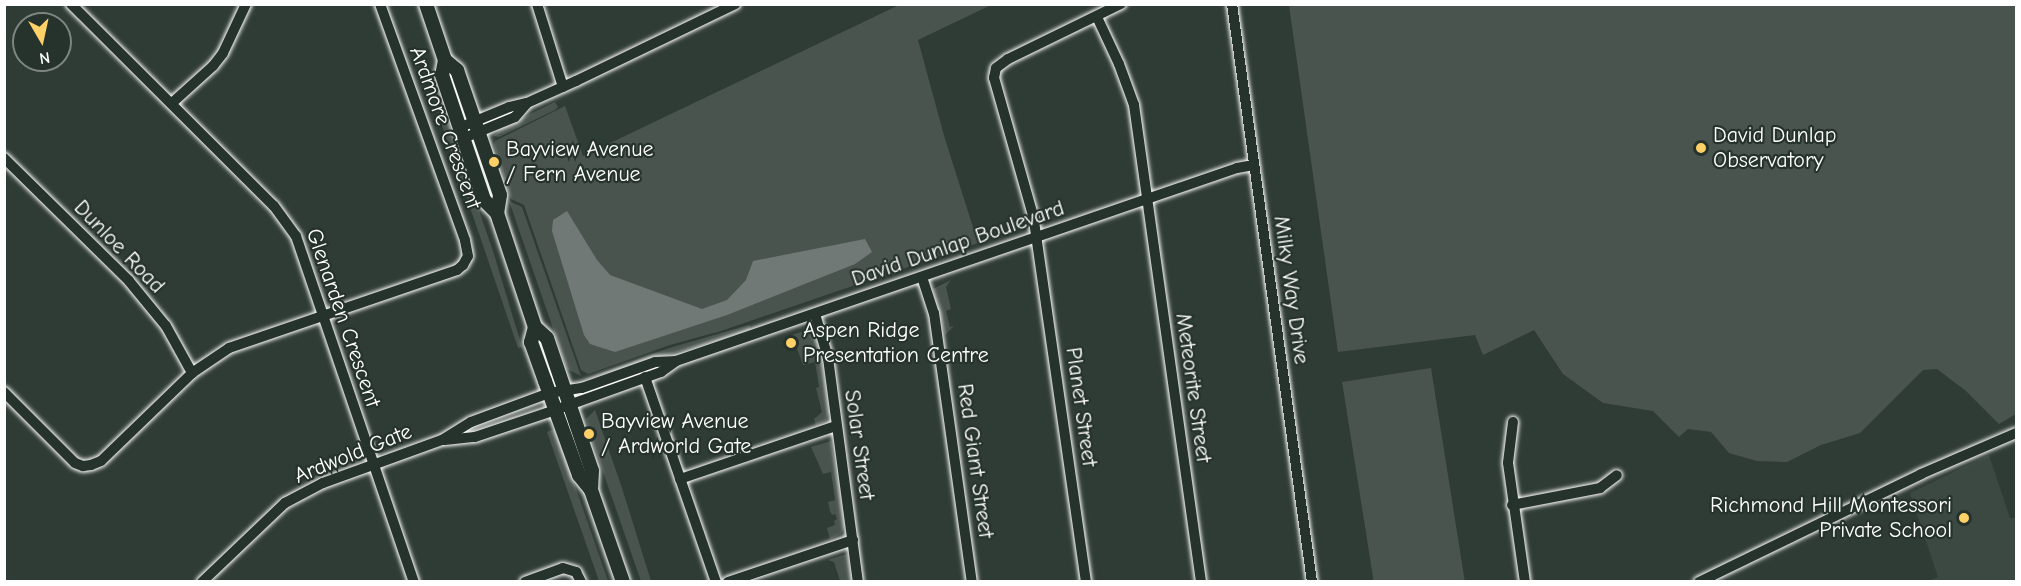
<!DOCTYPE html>
<html>
<head>
<meta charset="utf-8">
<style>
  body { margin:0 }
  #map { position:relative; width:2021px; height:586px; overflow:hidden; background:#2f3b35; font-family:"Comic Neue",sans-serif }
  div>[style] { position:absolute }
  [style*='--x'] { left:calc(var(--x)*1px); top:calc(var(--y)*1px); width:calc(var(--w)*1px); rotate:calc(var(--a)*1deg) }
  .built>* { inset:0; background:#3c4842 }
  .green>* { inset:0; background:#4a544f; transform-origin:0 0 }
  .water>* { inset:0; background:#707975 }
  .roads { filter:drop-shadow(0 0 2px #fff) drop-shadow(0 0 2px #fff) }
  .minor>* { height:10px; margin:-5px; padding:0 5px; transform-origin:5px; border-radius:5px; background:#26332d }
  .major>* { height:14px; margin:-7px; padding:0 7px; transform-origin:7px; border-radius:7px; background:#26332d }
  .dots>* { width:16px; height:16px; translate:-50% -50%; box-sizing:border-box; border:3px solid #26332d; border-radius:50% }
  span { translate:-50% -50%; white-space:nowrap; text-align:center; line-height:1.15; -webkit-text-stroke:4.5px #26332d; paint-order:stroke }
  .street-label { font-size:22px; color:#fff }
  .poi-label { font-size:22px; color:#fff }
  .left { translate:0 -50%; text-align:left }
  .right { translate:-100% -50%; text-align:right }
  .frame { position:absolute; inset:0; border:6px solid #fff; pointer-events:none }
  .north { position:absolute; left:12px; top:12px; width:60px; height:60px; box-sizing:border-box; background:#26332d; border:2px solid #7d8581; border-radius:50%; rotate:171deg; font-size:16px; font-weight:700; line-height:24px; text-align:center; color:#fff }
  .north::after { content:''; display:block; margin:auto; width:21px; height:27px; background:#ffd166; clip-path:polygon(50% 0,100% 100%,50% 72%,0 100%) }
</style>
</head>
<body>
<div id="map">
  <div class="built">
    <i style="clip-path:polygon(1989px 455px,2010px 518px,2016px 518px,2016px 581px,1929px 581px,1938px 577px,1910px 493px)"></i>
  </div>
  <div class="green">
    <i style="clip-path:polygon(899px 5px,991px 5px,918px 40px,945px 139px,978px 243px,721px 331px,670px 345px,588px 374px,581px 370px,524px 205px,511px 199px,494px 145px,495px 141px,565px 106px,583px 156px)"></i>
    <i style="clip-path:polygon(1289px 5px,2016px 5px,2016px 414px,1999px 424px,1966px 391px,1937px 369px,1923px 370px,1860px 433px,1821px 445px,1787px 462px,1757px 461px,1729px 453px,1711px 432px,1688px 429px,1679px 437px,1653px 411px,1603px 403px,1563px 374px,1534px 330px,1483px 355px,1475px 335px,1338px 352px)"></i>
    <i style="clip-path:polygon(441px 100px,493px 251px,522px 347px,518px 348px,434px 102px)"></i>
    <i style="clip-path:polygon(555px 102px,558px 107px,555px 110px,499px 137px,493px 136px,502px 128px)"></i>
    <i style="clip-path:polygon(509px 201px,522px 207px,581px 376px,567px 369px)"></i>
    <i style="clip-path:polygon(951px 280px,946px 287px,951px 309px,946px 311px,950px 327px,954px 326px,945px 335px,933px 289px)"></i>
    <i style="clip-path:polygon(749px 325px,751px 329px,722px 339px,582px 380px,669px 348px)"></i>
    <i style="clip-path:polygon(807px 330px,813px 331px,821px 356px,829px 412px,826px 421px,816px 425px,814px 419px,822px 412px,816px 388px,819px 387px,815px 362px,803px 365px,795px 343px,791px 344px,786px 337px)"></i>
    <i style="left:1431px;top:368px;width:216px;height:90px;rotate:81deg"></i>
    <i style="clip-path:polygon(595px 410px,622px 488px,651px 581px,641px 581px,594px 446px,586px 419px)"></i>
    <i style="clip-path:polygon(554px 429px,557px 434px,608px 581px,599px 581px,547px 432px)"></i>
    <i style="clip-path:polygon(831px 441px,845px 526px,841px 534px,830px 539px,827px 528px,835px 525px,834px 521px,837px 519px,835px 514px,832px 515px,830px 511px,828px 502px,835px 500px,831px 472px,823px 474px,811px 447px)"></i>
    <i style="clip-path:polygon(847px 554px,852px 581px,840px 581px,834px 562px,828px 560px)"></i>
  </div>
  <div class="water">
    <i style="clip-path:polygon(567px 211px,597px 260px,610px 275px,702px 309px,727px 300px,746px 280px,753px 261px,865px 239px,872px 252px,855px 264px,727px 315px,615px 352px,590px 344px,584px 335px,552px 231px,553px 220px)"></i>
  </div>
  <div class="roads">
    <div class="minor">
      <i style="--x:71;--y:4;--w:286;--a:44.9"></i>
      <i style="--x:274;--y:206;--w:37;--a:54"></i>
      <i style="--x:296;--y:236;--w:366;--a:71.2"></i>
      <i style="--x:537;--y:4;--w:87;--a:72.6"></i>
      <i style="--x:1232;--y:4;--w:584;--a:82.12"></i>
      <i style="--x:1097;--y:17;--w:52;--a:64.9"></i>
      <i style="--x:1119;--y:64;--w:44;--a:69.9"></i>
      <i style="--x:1134;--y:105;--w:482;--a:82"></i>
      <i style="--x:172;--y:103;--w:55;--a:-42.1"></i>
      <i style="--x:213;--y:66;--w:16;--a:-52"></i>
      <i style="--x:223;--y:53;--w:54;--a:-64.9"></i>
      <i style="--x:461;--y:127;--w:52;--a:-22.6"></i>
      <i style="--x:509;--y:107;--w:18;--a:-13"></i>
      <i style="--x:527;--y:103;--w:54;--a:-24.2"></i>
      <i style="--x:576;--y:81;--w:177;--a:-25.8"></i>
      <i style="--x:464;--y:138;--w:55;--a:-22.4"></i>
      <i style="--x:515;--y:117;--w:18;--a:-49"></i>
      <i style="--x:4;--y:158;--w:175;--a:44.5"></i>
      <i style="--x:129;--y:281;--w:58;--a:50.6"></i>
      <i style="--x:166;--y:326;--w:54;--a:61"></i>
      <i style="--x:922;--y:277;--w:38;--a:72"></i>
      <i style="--x:934;--y:313;--w:272;--a:82"></i>
      <i style="--x:815;--y:314;--w:46;--a:73.5"></i>
      <i style="--x:828;--y:358;--w:226;--a:82.4"></i>
      <i style="--x:645;--y:377;--w:217;--a:70.9"></i>
      <i style="--x:4;--y:392;--w:100;--a:45"></i>
      <i style="--x:75;--y:463;--w:9;--a:21"></i>
      <i style="--x:83;--y:466;--w:8;--a:-7"></i>
      <i style="--x:91;--y:465;--w:11;--a:-22"></i>
      <i style="--x:101;--y:461;--w:127;--a:-44"></i>
      <i style="--x:192;--y:373;--w:45;--a:-34"></i>
      <i style="--x:229;--y:348;--w:241;--a:-18.9"></i>
      <i style="--x:457;--y:270;--w:8;--a:-40"></i>
      <i style="--x:463;--y:265;--w:10;--a:-61"></i>
      <i style="--x:468;--y:256;--w:16;--a:-101"></i>
      <i style="--x:465;--y:240;--w:251;--a:-109.8"></i>
      <i style="--x:1513;--y:422;--w:41;--a:97"></i>
      <i style="--x:1508;--y:463;--w:120;--a:81.9"></i>
      <i style="--x:445;--y:440;--w:30;--a:-6"></i>
      <i style="--x:475;--y:437;--w:84;--a:-18.6"></i>
      <i style="--x:555;--y:410;--w:113;--a:-19.7"></i>
      <i style="--x:661;--y:372;--w:19;--a:-36"></i>
      <i style="--x:680;--y:479;--w:165;--a:-18.8"></i>
      <i style="--x:1512;--y:505;--w:90;--a:-10.9"></i>
      <i style="--x:1600;--y:488;--w:21;--a:-37"></i>
      <i style="--x:202;--y:582;--w:115;--a:-43.6"></i>
      <i style="--x:285;--y:503;--w:43;--a:-27.8"></i>
      <i style="--x:323;--y:483;--w:127;--a:-19.9"></i>
      <i style="--x:442;--y:440;--w:34;--a:-32"></i>
      <i style="--x:471;--y:422;--w:83;--a:-20.4"></i>
      <i style="--x:549;--y:393;--w:33;--a:-9"></i>
      <i style="--x:582;--y:388;--w:77;--a:-19.6"></i>
      <i style="--x:655;--y:362;--w:21;--a:-3"></i>
      <i style="--x:676;--y:361;--w:593;--a:-18.98"></i>
      <i style="--x:1237;--y:168;--w:17;--a:-10"></i>
      <i style="--x:525;--y:582;--w:40;--a:-20.2"></i>
      <i style="--x:563;--y:568;--w:14;--a:17"></i>
      <i style="--x:576;--y:572;--w:11;--a:63"></i>
      <i style="--x:728;--y:582;--w:132;--a:-18.6"></i>
      <i style="--x:1086;--y:582;--w:367;--a:-98.2"></i>
      <i style="--x:1034;--y:219;--w:147;--a:-105.8"></i>
      <i style="--x:994;--y:78;--w:10;--a:-79"></i>
      <i style="--x:996;--y:68;--w:15;--a:-37"></i>
      <i style="--x:1008;--y:59;--w:126;--a:-26"></i>
      <i style="--x:1699;--y:582;--w:247;--a:-25.9"></i>
      <i style="--x:1921;--y:474;--w:103;--a:-23.3"></i>
    </div>
    <div class="major">
      <i style="--x:426;--y:4;--w:59;--a:71.3"></i>
      <i style="--x:445;--y:60;--w:16;--a:40"></i>
      <i style="--x:457;--y:70;--w:132;--a:71"></i>
      <i style="--x:500;--y:195;--w:18;--a:99"></i>
      <i style="--x:445;--y:60;--w:15;--a:101"></i>
      <i style="--x:442;--y:75;--w:132;--a:71.4"></i>
      <i style="--x:484;--y:200;--w:18;--a:45"></i>
      <i style="--x:497;--y:213;--w:120;--a:71.6"></i>
      <i style="--x:535;--y:327;--w:16;--a:43"></i>
      <i style="--x:547;--y:338;--w:140;--a:71.3"></i>
      <i style="--x:592;--y:471;--w:19;--a:93"></i>
      <i style="--x:535;--y:327;--w:16;--a:105"></i>
      <i style="--x:531;--y:342;--w:41;--a:70.3"></i>
      <i style="--x:545;--y:381;--w:100;--a:70.1"></i>
      <i style="--x:579;--y:475;--w:19;--a:51"></i>
      <i style="--x:591;--y:490;--w:97;--a:70.8"></i>
    </div>
  </div>
  <div class="dots">
    <i style="left:1701px;top:148px;background:#ffd166"></i>
    <i style="left:494px;top:162px;background:#ffd166"></i>
    <i style="left:791px;top:343px;background:#ffd166"></i>
    <i style="left:589px;top:434px;background:#ffd166"></i>
    <i style="left:1964px;top:518px;background:#ffd166"></i>
  </div>
  <div class="street-label">
    <span style="left:445px;top:128px;rotate:70deg">Ardmore Crescent</span>
    <span style="left:958px;top:244px;rotate:-19deg">David Dunlap Boulevard</span>
    <span style="left:119px;top:247px;rotate:46deg">Dunloe Road</span>
    <span style="left:1291px;top:290px;rotate:82deg">Milky Way Drive</span>
    <span style="left:343px;top:318px;rotate:71deg">Glenarden Crescent</span>
    <span style="left:1193px;top:388px;rotate:82deg">Meteorite Street</span>
    <span style="left:1081px;top:407px;rotate:82deg">Planet Street</span>
    <span style="left:859px;top:445px;rotate:82deg">Solar Street</span>
    <span style="left:353px;top:454px;rotate:-22deg">Ardwold Gate</span>
    <span style="left:975px;top:461px;rotate:82deg">Red Giant Street</span>
  </div>
  <div class="poi-label">
    <span class="left" style="left:1713px;top:148px">David Dunlap<br>Observatory</span>
    <span class="left" style="left:506px;top:162px">Bayview Avenue<br>/ Fern Avenue</span>
    <span class="left" style="left:803px;top:343px">Aspen Ridge<br>Presentation Centre</span>
    <span class="left" style="left:601px;top:434px">Bayview Avenue<br>/ Ardworld Gate</span>
    <span class="right" style="left:1952px;top:518px">Richmond Hill Montessori<br>Private School</span>
  </div>
  <div class="frame"></div>
  <div class="north">N</div>
</div>
</body>
</html>
